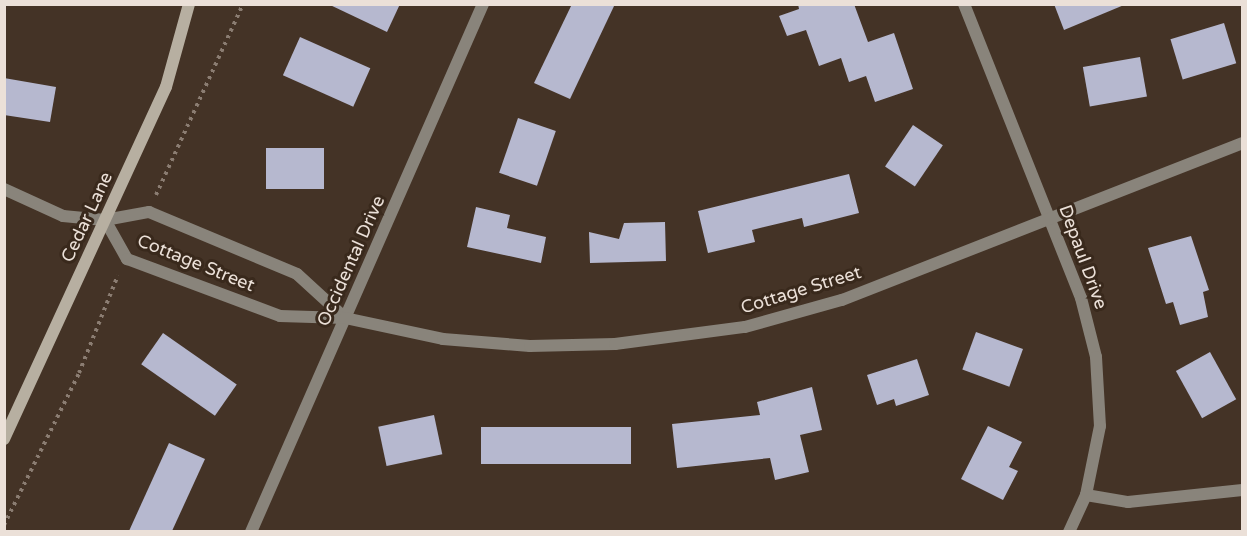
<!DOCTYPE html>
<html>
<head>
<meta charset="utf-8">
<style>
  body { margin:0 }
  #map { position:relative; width:1247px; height:536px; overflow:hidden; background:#443326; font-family:"Varela Round",sans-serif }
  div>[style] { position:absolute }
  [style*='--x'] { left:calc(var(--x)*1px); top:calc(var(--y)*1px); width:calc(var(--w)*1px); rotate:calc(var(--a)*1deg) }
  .building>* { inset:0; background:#b6b8cf; transform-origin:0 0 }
  .path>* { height:4px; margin-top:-2px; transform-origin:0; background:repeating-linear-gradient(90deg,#8b7d72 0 3px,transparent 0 7.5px) }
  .minor>* { height:12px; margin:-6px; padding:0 6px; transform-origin:6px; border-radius:6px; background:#89847b }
  .tertiary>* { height:12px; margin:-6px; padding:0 6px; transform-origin:6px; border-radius:6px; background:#89847b }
  .secondary>* { height:12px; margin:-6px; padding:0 6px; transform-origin:6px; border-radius:6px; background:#b7afa1 }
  span { translate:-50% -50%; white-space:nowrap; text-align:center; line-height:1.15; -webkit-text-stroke:6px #39291c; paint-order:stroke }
  .street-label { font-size:18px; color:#ebe0d8 }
  .frame { position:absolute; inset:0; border:6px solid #ebe0d8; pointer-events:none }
</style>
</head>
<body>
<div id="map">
  <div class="building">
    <i style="clip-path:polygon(328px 4px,400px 4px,387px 32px)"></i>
    <i style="clip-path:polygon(572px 4px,615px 4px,570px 99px,534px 83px)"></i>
    <i style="clip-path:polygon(798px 4px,854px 4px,868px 42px,894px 33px,913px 89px,875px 102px,866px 76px,849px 82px,841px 58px,819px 66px,806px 30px,787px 36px,779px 16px,799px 9px)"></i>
    <i style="clip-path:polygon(1054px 4px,1124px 4px,1124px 5px,1064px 30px)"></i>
    <i style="left:1224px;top:23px;width:42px;height:56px;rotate:73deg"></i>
    <i style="left:300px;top:37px;width:77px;height:42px;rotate:24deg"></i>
    <i style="left:1140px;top:57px;width:40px;height:58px;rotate:80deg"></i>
    <i style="clip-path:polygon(4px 78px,56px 87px,50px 122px,4px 115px)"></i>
    <i style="left:518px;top:118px;width:40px;height:58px;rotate:19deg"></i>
    <i style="left:913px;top:125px;width:36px;height:50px;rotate:34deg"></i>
    <i style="left:266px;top:148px;width:58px;height:41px"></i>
    <i style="clip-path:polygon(849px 174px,859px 213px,804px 227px,802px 218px,752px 230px,755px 242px,708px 253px,698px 211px)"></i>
    <i style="clip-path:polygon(476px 207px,510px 215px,507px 228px,546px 237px,541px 263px,467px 247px)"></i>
    <i style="clip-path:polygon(665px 222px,666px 261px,590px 263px,589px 232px,619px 239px,624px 223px)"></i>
    <i style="clip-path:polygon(1191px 236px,1209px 290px,1203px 292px,1208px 317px,1180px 325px,1173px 302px,1166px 304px,1148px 248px)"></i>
    <i style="left:976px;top:332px;width:50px;height:40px;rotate:20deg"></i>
    <i style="left:163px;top:333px;width:90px;height:38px;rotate:35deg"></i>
    <i style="left:1210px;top:352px;width:54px;height:39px;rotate:61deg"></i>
    <i style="clip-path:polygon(917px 359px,929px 395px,896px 406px,894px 399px,877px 405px,867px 375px)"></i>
    <i style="clip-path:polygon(812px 387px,822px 430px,800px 435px,809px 472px,775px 480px,770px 458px,677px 468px,672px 424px,760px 415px,757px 402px)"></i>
    <i style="left:434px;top:415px;width:40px;height:57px;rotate:78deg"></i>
    <i style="clip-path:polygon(988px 426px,1022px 442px,1009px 467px,1018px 471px,1003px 500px,961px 479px)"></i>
    <i style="left:481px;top:427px;width:150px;height:37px"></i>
    <i style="clip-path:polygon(169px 443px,205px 459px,172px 531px,129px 531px)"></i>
  </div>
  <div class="path">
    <i style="--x:156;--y:195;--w:210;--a:-65.5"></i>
    <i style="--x:4;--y:525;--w:169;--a:-63.7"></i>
    <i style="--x:79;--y:373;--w:105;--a:-68.3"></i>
  </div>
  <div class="minor">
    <i style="--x:964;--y:4;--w:316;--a:68.3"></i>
    <i style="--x:1081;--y:298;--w:61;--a:75.7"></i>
    <i style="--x:1096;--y:357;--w:69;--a:86.7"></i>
    <i style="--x:1100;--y:426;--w:70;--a:101.5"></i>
    <i style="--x:1086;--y:495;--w:41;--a:114.7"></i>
    <i style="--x:1086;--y:495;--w:43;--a:9.5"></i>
    <i style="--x:1128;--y:502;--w:115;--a:-6"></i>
    <i style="--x:251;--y:532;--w:577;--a:-66.28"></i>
  </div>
  <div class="tertiary">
    <i style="--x:4;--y:189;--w:65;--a:24.6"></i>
    <i style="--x:63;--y:216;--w:42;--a:5.4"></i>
    <i style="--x:105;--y:220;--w:45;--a:-10.3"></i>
    <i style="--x:149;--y:212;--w:160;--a:22.7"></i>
    <i style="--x:297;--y:274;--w:65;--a:42.5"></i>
    <i style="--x:105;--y:220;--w:45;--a:60.6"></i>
    <i style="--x:127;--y:259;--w:163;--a:20.4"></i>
    <i style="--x:280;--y:316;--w:65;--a:1.8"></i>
    <i style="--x:345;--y:318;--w:100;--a:12.1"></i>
    <i style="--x:443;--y:339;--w:87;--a:4.6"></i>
    <i style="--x:530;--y:346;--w:85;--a:-1.3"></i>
    <i style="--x:615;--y:344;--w:131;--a:-7.5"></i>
    <i style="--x:745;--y:327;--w:101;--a:-15.6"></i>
    <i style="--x:842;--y:300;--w:430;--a:-21.4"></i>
  </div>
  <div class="secondary">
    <i style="--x:4;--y:439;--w:387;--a:-65.3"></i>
    <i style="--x:166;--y:87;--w:86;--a:-74.5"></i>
  </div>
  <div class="street-label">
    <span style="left:87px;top:217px;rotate:-65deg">Cedar Lane</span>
    <span style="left:1083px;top:257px;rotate:70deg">Depaul Drive</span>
    <span style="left:351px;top:261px;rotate:-66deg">Occidental Drive</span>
    <span style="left:196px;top:263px;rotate:22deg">Cottage Street</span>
    <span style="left:801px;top:290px;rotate:-17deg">Cottage Street</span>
  </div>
  <div class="frame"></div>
</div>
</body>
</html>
